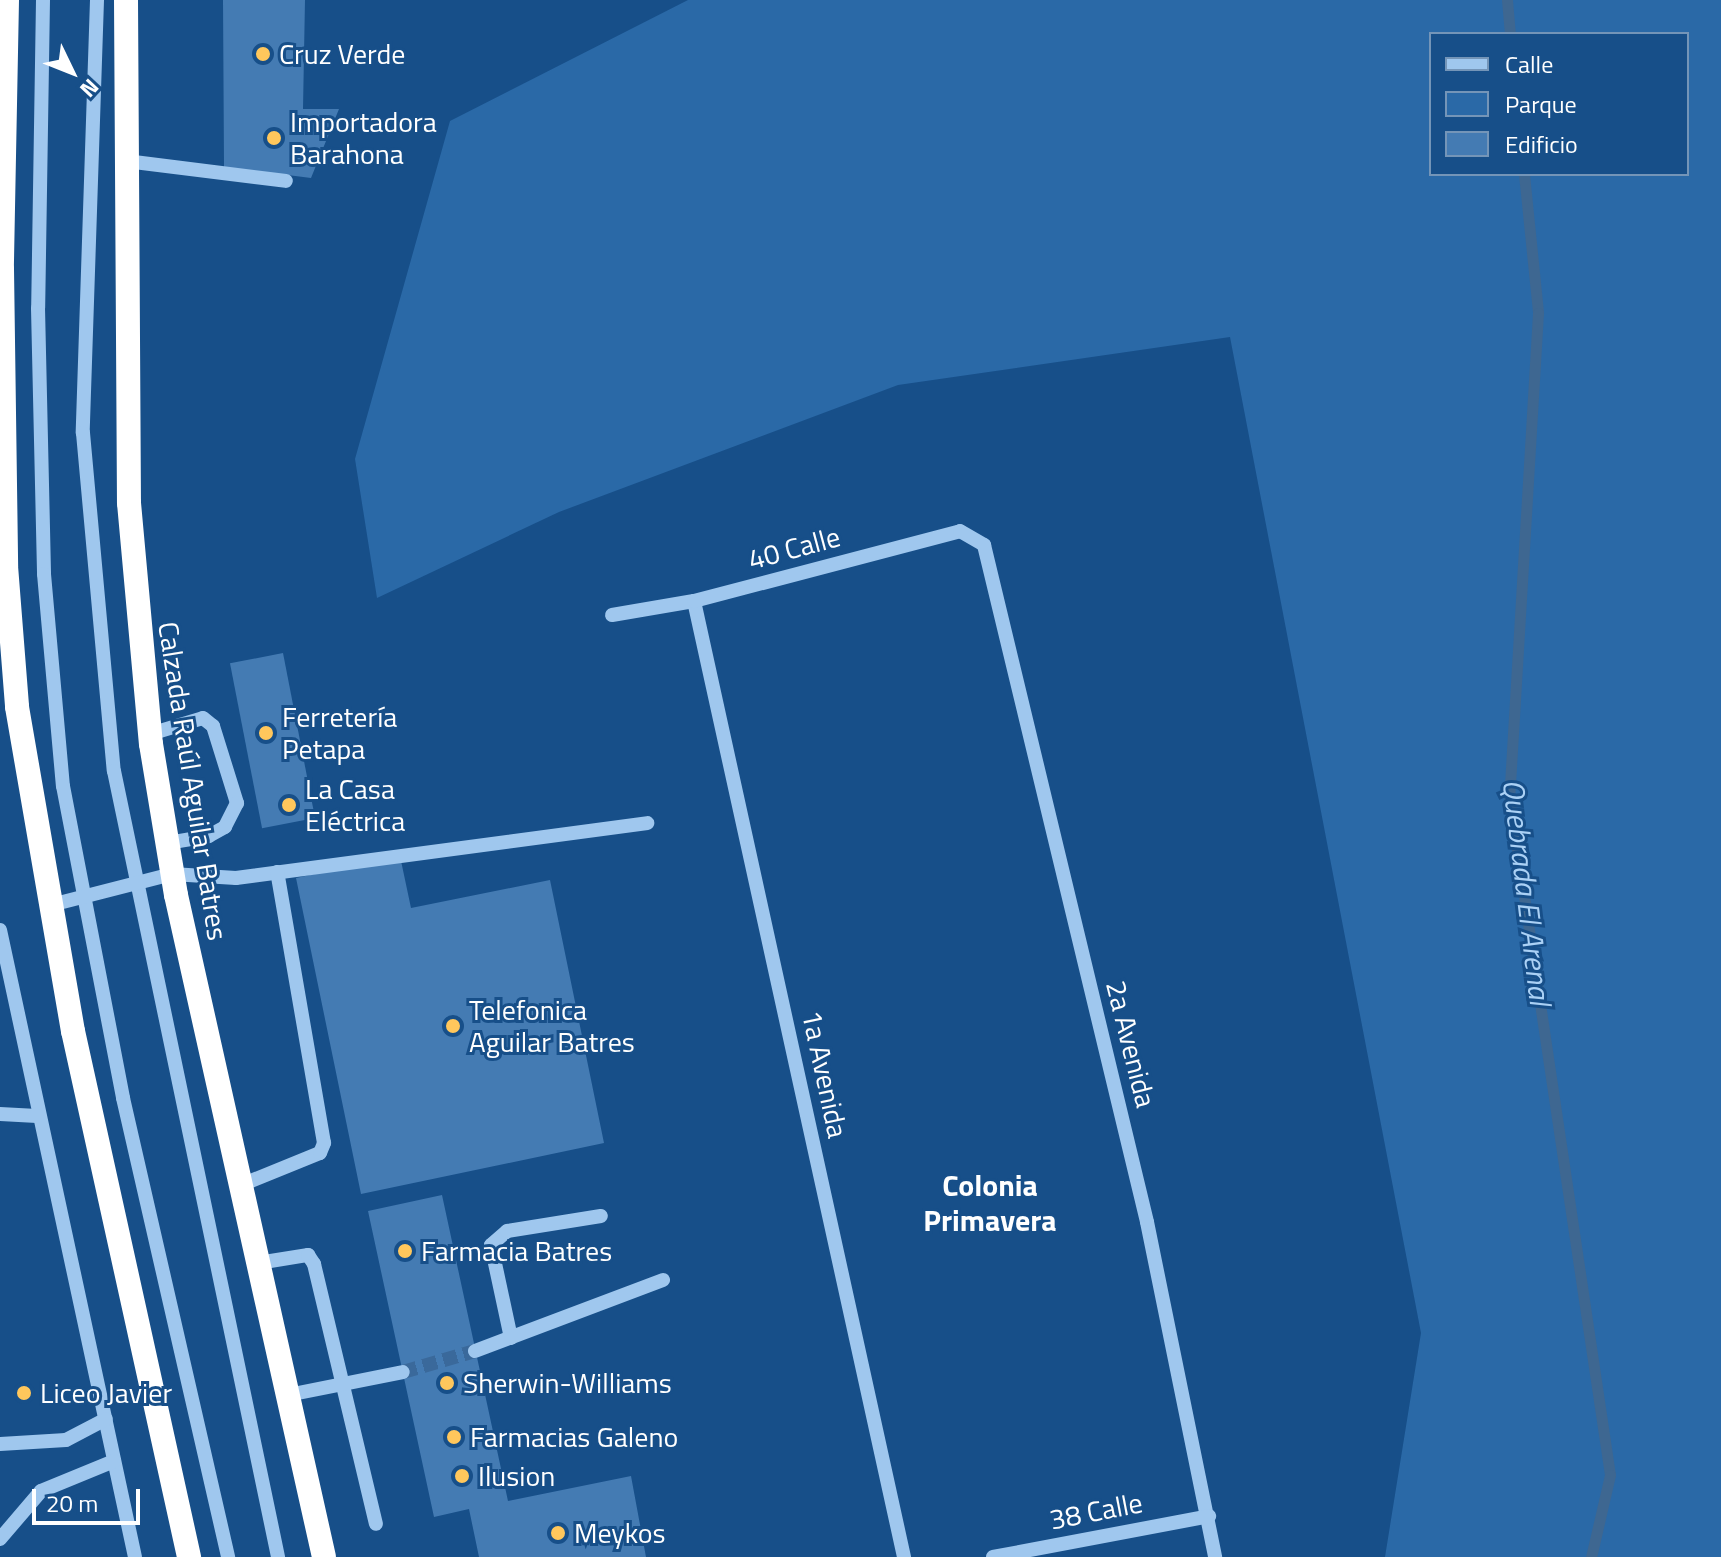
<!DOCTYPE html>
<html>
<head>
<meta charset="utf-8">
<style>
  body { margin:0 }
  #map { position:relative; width:1721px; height:1557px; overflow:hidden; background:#174f89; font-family:"Titillium Web",sans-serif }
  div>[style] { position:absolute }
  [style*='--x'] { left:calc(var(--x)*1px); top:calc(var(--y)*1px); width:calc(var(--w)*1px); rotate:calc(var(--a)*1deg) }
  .green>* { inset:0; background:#2a69a7 }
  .stream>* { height:11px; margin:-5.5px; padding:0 5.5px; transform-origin:5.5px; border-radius:5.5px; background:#3e6791 }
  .building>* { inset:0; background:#447bb3; transform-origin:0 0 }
  .minor-tunnel>* { height:14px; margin-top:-7px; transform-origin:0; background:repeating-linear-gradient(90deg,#3a699b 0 14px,transparent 0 21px) }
  .minor>* { height:14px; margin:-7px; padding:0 7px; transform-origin:7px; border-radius:7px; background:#9fc7ee }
  .highway>* { height:24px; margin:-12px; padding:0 12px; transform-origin:12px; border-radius:12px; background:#fff }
  .dots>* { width:22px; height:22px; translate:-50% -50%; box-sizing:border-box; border:4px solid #174f89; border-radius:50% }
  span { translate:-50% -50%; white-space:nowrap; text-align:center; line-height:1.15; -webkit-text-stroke:6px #174f89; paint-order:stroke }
  .poi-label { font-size:28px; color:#fff }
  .left { translate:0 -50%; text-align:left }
  .street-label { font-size:28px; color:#fff }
  .water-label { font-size:30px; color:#abd1f5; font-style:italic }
  .neighbourhood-label { font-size:30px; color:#fff; font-weight:700 }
  .legend { position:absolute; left:1429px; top:32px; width:260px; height:144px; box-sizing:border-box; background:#174f89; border:2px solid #7495b8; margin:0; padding:10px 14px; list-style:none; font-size:24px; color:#fff }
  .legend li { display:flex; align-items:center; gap:16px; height:40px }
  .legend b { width:40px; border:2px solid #7495b8 }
  .north { position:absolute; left:32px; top:32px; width:80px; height:80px; -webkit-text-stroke:6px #174f89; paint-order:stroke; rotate:133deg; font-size:22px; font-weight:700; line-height:32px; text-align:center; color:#fff }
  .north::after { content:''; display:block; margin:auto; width:28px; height:36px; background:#fff; clip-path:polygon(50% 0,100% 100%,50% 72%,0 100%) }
  .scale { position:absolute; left:32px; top:1489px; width:108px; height:36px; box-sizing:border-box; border:4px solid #fff; border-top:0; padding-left:10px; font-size:24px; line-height:28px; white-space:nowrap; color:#fff; -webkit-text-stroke:6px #174f89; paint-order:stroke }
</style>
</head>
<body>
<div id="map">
  <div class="green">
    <i style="clip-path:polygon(evenodd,688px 0,1721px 0,1721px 1557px,1385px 1557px,1421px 1333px,1230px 337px,898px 385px,559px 512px,377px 598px,355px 459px,450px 121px,688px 0,1431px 34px,1687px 34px,1687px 174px,1431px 174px,1431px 34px)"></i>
  </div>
  <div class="stream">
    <i style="--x:1507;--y:0;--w:34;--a:85"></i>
    <i style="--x:1524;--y:174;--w:140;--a:84.2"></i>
    <i style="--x:1538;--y:313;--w:483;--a:93.4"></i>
    <i style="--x:1509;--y:795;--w:687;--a:81.55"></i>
    <i style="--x:1610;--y:1475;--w:84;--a:103"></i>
  </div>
  <div class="building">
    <i style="clip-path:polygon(223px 0,305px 0,303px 109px,339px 109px,311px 178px,224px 167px)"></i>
    <i style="left:283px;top:653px;width:168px;height:54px;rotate:79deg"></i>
    <i style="clip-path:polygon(400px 856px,411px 908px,550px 880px,604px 1143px,361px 1194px,296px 878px)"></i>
    <i style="clip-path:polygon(442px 1195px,508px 1501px,631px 1476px,646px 1557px,479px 1557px,469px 1509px,434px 1517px,368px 1211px)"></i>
  </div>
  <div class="minor-tunnel">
    <i style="--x:403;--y:1372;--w:75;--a:-16.3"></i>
  </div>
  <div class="minor">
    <i style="--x:43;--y:0;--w:308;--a:90.9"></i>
    <i style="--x:38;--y:308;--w:266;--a:88.7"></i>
    <i style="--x:44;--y:574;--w:213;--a:84.9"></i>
    <i style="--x:63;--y:786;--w:318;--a:79.1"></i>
    <i style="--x:123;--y:1098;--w:471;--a:77.1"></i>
    <i style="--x:97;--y:0;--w:433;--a:91.9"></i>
    <i style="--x:83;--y:433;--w:339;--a:84.8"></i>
    <i style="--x:114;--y:771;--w:803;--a:78.21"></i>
    <i style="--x:126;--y:161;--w:161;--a:7.1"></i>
    <i style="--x:694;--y:601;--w:979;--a:77.61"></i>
    <i style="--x:612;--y:615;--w:83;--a:-9.7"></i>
    <i style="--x:694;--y:601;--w:275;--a:-14.7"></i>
    <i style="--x:960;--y:531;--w:28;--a:30"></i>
    <i style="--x:984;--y:545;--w:696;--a:76.46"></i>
    <i style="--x:1147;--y:1222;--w:342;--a:78.5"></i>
    <i style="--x:150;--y:734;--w:55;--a:-16.8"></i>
    <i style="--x:203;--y:718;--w:13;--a:39"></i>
    <i style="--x:213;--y:726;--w:81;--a:72.7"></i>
    <i style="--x:237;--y:803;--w:27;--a:117"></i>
    <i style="--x:225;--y:827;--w:18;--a:151"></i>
    <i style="--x:209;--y:836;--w:43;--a:170.5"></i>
    <i style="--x:51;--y:905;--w:125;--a:-14.4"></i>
    <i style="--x:172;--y:874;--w:64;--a:3.6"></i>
    <i style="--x:236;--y:878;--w:415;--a:-7.6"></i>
    <i style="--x:0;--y:930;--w:641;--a:77.85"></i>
    <i style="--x:0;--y:1114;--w:37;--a:3"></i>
    <i style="--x:241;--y:1185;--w:85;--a:-22.1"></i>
    <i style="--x:320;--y:1153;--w:11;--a:-68"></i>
    <i style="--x:324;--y:1143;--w:275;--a:-99.8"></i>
    <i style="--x:258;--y:1263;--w:51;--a:-9.1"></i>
    <i style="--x:308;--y:1255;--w:11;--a:56"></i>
    <i style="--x:314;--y:1264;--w:267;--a:76.6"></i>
    <i style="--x:511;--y:1338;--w:95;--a:-102.1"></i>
    <i style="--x:491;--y:1245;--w:21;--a:-41"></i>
    <i style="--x:507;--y:1231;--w:95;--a:-9.1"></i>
    <i style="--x:475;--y:1351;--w:201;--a:-20.7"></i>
    <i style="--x:288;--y:1395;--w:117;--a:-11.3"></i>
    <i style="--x:0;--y:1444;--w:66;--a:-3.5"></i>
    <i style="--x:66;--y:1440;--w:45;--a:-27.7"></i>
    <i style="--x:0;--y:1539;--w:63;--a:-49.5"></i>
    <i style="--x:41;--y:1491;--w:79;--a:-22.3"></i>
    <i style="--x:993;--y:1557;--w:220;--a:-10.7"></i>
  </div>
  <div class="highway">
    <i style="--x:7;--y:0;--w:269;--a:91.1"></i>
    <i style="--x:2;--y:269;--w:297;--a:89.2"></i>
    <i style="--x:6;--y:566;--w:141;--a:85.5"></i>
    <i style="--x:17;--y:707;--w:329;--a:80.2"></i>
    <i style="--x:73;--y:1031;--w:539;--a:77.56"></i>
    <i style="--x:126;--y:0;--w:503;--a:89.66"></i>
    <i style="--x:129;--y:503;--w:242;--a:84.8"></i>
    <i style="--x:151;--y:744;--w:153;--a:80.6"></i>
    <i style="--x:176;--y:895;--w:678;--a:77.4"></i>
  </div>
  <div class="dots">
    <i style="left:263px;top:54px;background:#ffc75c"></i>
    <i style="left:274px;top:138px;background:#ffc75c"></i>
    <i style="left:266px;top:733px;background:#ffc75c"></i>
    <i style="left:289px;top:805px;background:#ffc75c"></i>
    <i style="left:453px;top:1026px;background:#ffc75c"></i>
    <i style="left:405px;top:1251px;background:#ffc75c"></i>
    <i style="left:447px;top:1383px;background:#ffc75c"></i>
    <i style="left:24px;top:1393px;background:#ffc75c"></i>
    <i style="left:454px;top:1437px;background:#ffc75c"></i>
    <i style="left:462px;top:1476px;background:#ffc75c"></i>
    <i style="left:558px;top:1533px;background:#ffc75c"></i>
  </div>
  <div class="poi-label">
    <span class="left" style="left:279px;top:54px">Cruz Verde</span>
    <span class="left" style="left:290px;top:138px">Importadora<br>Barahona</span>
    <span class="left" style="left:282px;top:733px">Ferretería<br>Petapa</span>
    <span class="left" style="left:305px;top:805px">La Casa<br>Eléctrica</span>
    <span class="left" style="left:469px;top:1026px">Telefonica<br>Aguilar Batres</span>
    <span class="left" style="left:421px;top:1251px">Farmacia Batres</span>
    <span class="left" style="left:463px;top:1383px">Sherwin-Williams</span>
    <span class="left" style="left:40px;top:1393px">Liceo Javier</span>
    <span class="left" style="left:470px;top:1437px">Farmacias Galeno</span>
    <span class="left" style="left:478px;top:1476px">Ilusion</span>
    <span class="left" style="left:574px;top:1533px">Meykos</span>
  </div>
  <div class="street-label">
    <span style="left:794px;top:548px;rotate:-15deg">40 Calle</span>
    <span style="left:193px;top:781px;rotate:81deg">Calzada Raúl Aguilar Batres</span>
    <span style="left:1131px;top:1044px;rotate:76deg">2a Avenida</span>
    <span style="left:825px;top:1074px;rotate:78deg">1a Avenida</span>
    <span style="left:1096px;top:1511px;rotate:-11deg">38 Calle</span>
  </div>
  <div class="water-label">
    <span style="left:1527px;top:892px;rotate:83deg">Quebrada El Arenal</span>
  </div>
  <div class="neighbourhood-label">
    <span style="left:990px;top:1202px">Colonia<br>Primavera</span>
  </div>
  <ul class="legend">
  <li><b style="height:10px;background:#9fc7ee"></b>Calle</li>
  <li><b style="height:22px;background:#2a69a7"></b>Parque</li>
  <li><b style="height:22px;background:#447bb3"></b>Edificio</li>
  </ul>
  <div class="north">N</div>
  <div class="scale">20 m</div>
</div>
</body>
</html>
